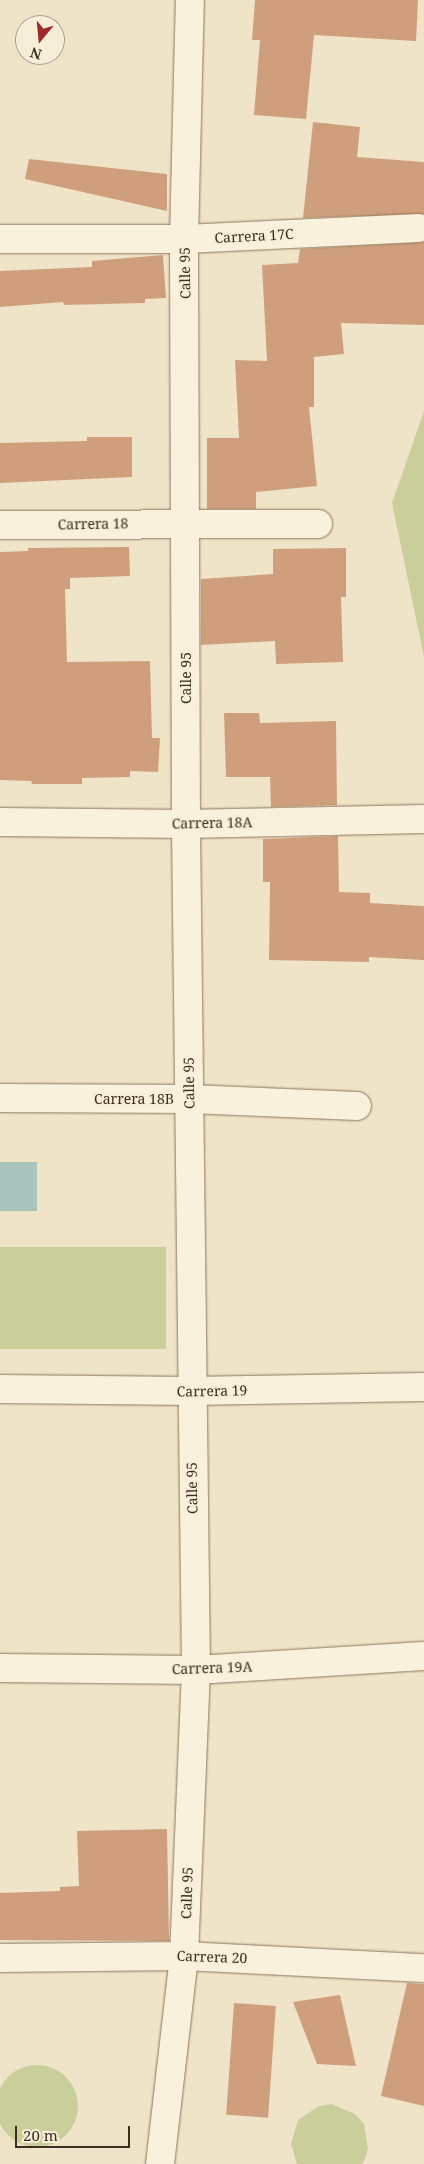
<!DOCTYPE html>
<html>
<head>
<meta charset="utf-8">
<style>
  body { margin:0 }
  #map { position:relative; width:424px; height:2164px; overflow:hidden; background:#f0e4c8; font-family:"Noto Serif",serif }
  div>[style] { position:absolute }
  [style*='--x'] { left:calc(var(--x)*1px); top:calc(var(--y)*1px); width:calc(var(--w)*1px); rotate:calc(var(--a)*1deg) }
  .green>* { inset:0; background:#c9cf9b; transform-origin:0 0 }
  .round { border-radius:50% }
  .water>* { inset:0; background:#a9c4bc; transform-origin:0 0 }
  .building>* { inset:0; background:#cf9f7d; transform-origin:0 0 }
  .roads { filter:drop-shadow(0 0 1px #8d765c) drop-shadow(0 0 1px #8d765c) }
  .minor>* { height:28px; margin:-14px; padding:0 14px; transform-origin:14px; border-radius:14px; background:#faf1dc }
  span { translate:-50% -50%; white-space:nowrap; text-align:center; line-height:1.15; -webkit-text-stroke:4px #f7eed8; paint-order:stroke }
  .street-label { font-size:14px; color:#3d2e20 }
  .north { position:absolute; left:15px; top:15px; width:50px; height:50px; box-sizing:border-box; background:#f7eed8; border:1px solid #ada18e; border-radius:50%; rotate:197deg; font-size:14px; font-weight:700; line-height:20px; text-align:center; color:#3d2e20 }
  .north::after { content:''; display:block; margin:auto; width:18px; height:22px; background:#9e2a2b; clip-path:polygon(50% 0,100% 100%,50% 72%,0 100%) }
  .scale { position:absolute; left:15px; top:2126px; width:115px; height:22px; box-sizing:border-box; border:2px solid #3d2e20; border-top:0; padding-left:6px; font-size:15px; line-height:18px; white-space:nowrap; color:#3d2e20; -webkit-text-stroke:4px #f7eed8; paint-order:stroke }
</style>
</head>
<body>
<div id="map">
  <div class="green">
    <i style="clip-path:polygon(424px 411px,424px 657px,392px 503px)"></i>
    <i style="left:166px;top:1247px;width:102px;height:166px;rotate:90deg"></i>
    <i class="round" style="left:-4px;top:2065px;width:82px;height:82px"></i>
    <i style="clip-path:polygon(332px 2104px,355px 2114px,364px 2124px,368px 2149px,364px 2161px,362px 2164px,297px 2164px,291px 2144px,298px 2120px,319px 2106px)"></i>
  </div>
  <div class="water">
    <i style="left:0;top:1162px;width:37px;height:49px"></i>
  </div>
  <div class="building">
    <i style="clip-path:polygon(255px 0,418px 0,416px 41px,314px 35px,306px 119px,254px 115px,260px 40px,252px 40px)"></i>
    <i style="clip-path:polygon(313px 122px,360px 127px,357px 157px,424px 162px,424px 214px,303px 218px)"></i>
    <i style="clip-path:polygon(29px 159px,167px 174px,167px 211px,25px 179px)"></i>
    <i style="clip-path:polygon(424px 242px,424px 325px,341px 323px,344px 354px,314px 357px,314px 407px,309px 407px,317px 486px,256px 492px,256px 509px,207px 509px,207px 438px,239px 438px,235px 360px,267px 361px,262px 265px,298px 263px,300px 249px)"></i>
    <i style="clip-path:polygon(163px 255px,166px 298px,145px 299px,145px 303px,64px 305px,63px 302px,0 307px,0 271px,92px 267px,92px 261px)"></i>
    <i style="clip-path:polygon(87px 437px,132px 437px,132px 477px,0 483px,0 443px,87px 441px)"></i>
    <i style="clip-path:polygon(129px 547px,130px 576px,70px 578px,70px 589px,65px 589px,67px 662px,150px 661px,152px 738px,160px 738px,158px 772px,130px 771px,130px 777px,82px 778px,82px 784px,32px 784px,31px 781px,0 780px,0 552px,28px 551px,28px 548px)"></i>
    <i style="clip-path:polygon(346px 548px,346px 597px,341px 597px,343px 662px,276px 664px,275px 641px,201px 645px,201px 579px,273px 574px,273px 549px)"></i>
    <i style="clip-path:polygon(224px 713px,259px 713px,260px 723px,336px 721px,337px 805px,271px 807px,270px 777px,226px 777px)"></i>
    <i style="clip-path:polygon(338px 836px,339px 892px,370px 893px,370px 903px,424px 906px,424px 960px,369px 957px,369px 962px,269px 960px,270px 882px,263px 882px,263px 839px)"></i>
    <i style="clip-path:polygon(167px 1829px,169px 1941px,0 1940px,0 1893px,60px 1891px,60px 1887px,79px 1886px,77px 1831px)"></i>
    <i style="clip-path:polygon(407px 1983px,424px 1984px,424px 2106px,381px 2096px)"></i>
    <i style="clip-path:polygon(340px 1995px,356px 2066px,317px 2064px,293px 2002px)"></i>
    <i style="left:234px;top:2003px;width:42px;height:112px;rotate:4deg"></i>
  </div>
  <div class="roads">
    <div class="minor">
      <i style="--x:0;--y:239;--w:184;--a:0"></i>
      <i style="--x:184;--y:239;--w:235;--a:-2.7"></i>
      <i style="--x:0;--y:525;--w:318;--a:-0.2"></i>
      <i style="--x:0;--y:822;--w:186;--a:0.6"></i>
      <i style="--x:186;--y:824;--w:238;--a:-1.2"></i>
      <i style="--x:0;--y:1098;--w:190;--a:0.3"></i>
      <i style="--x:190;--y:1099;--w:167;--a:2.4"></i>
      <i style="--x:0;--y:1389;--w:190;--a:0.6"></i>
      <i style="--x:190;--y:1391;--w:234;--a:-1"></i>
      <i style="--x:0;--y:1668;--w:196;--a:0.6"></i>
      <i style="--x:196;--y:1670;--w:228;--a:-3.5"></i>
      <i style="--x:0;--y:1958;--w:184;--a:-0.6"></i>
      <i style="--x:184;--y:1956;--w:240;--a:2.9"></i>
      <i style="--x:160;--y:2164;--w:209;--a:-83.4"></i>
      <i style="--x:184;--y:1956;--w:286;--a:-87.6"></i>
      <i style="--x:196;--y:1670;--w:846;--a:-90.68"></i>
      <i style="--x:186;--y:824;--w:585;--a:-90.2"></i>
      <i style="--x:184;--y:239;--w:239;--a:-88.6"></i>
    </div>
  </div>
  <div class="street-label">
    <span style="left:254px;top:236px;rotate:-3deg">Carrera 17C</span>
    <span style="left:185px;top:273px;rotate:-91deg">Calle 95</span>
    <span style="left:93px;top:524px;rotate:-1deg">Carrera 18</span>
    <span style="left:186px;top:678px;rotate:-90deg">Calle 95</span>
    <span style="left:212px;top:823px;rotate:-1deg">Carrera 18A</span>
    <span style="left:189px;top:1083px;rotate:-91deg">Calle 95</span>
    <span style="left:134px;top:1099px">Carrera 18B</span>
    <span style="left:212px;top:1391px;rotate:-1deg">Carrera 19</span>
    <span style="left:192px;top:1488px;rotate:-91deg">Calle 95</span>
    <span style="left:212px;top:1668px;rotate:-2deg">Carrera 19A</span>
    <span style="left:187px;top:1893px;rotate:-88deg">Calle 95</span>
    <span style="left:212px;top:1957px;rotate:2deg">Carrera 20</span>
  </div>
  <div class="north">N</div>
  <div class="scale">20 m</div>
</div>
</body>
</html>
